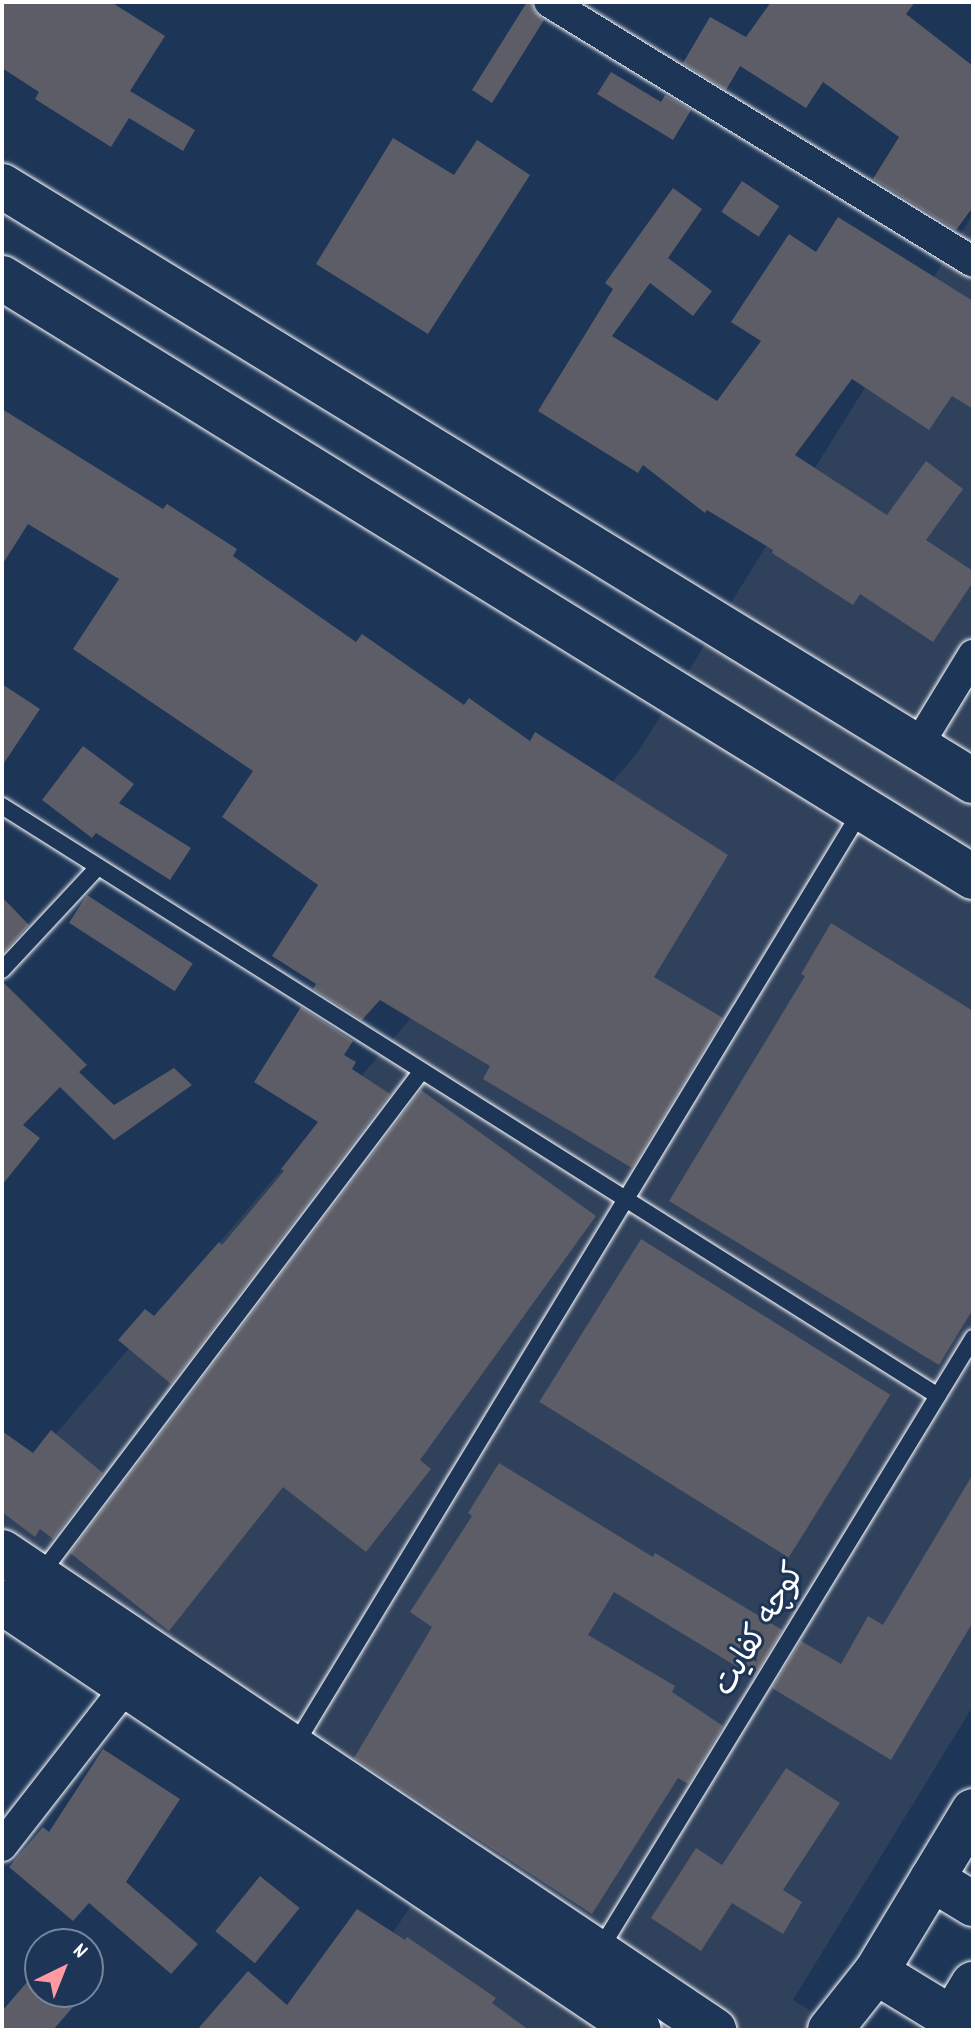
<!DOCTYPE html>
<html>
<head>
<meta charset="utf-8">
<style>
  body { margin:0 }
  #map { position:relative; width:975px; height:2032px; overflow:hidden; background:#1d3557; font-family:Dekko,"Playpen Sans Arabic",sans-serif }
  div>[style] { position:absolute }
  [style*='--x'] { left:calc(var(--x)*1px); top:calc(var(--y)*1px); width:calc(var(--w)*1px); rotate:calc(var(--a)*1deg) }
  .built>* { inset:0; background:#30415c }
  .building>* { inset:0; background:#5d5d67; transform-origin:0 0 }
  .roads { filter:drop-shadow(0 0 2px #fff) drop-shadow(0 0 2px #fff) }
  .lane>* { height:16px; margin:-8px; padding:0 8px; transform-origin:8px; border-radius:8px; background:#1d3557 }
  .street>* { height:30px; margin:-15px; padding:0 15px; transform-origin:15px; border-radius:15px; background:#1d3557 }
  .secondary>* { height:44px; margin:-22px; padding:0 22px; transform-origin:22px; border-radius:22px; background:#1d3557 }
  .primary>* { height:44px; margin:-22px; padding:0 22px; transform-origin:22px; border-radius:22px; background:#1d3557 }
  span { translate:-50% -50%; white-space:nowrap; text-align:center; line-height:1.15; -webkit-text-stroke:6px #1d3557; paint-order:stroke }
  .street-label { font-size:32px; color:#fff }
  .frame { position:absolute; inset:0; border:4px solid #fff; pointer-events:none }
  .north { position:absolute; left:24px; top:1928px; width:80px; height:80px; box-sizing:border-box; background:#1d3557; border:2px solid #77869a; border-radius:50%; rotate:43deg; font-size:22px; font-weight:700; line-height:32px; text-align:center; color:#fff }
  .north::after { content:''; display:block; margin:auto; width:28px; height:36px; background:#ff9aa2; clip-path:polygon(50% 0,100% 100%,50% 72%,0 100%) }
</style>
</head>
<body>
<div id="map">
  <div class="built">
    <i style="clip-path:polygon(973px 214px,973px 1706px,793px 2000px,842px 2030px,325px 2030px,455px 1843px,2px 1533px,2px 1497px,638px 752px)"></i>
  </div>
  <div class="building">
    <i style="clip-path:polygon(2px 2px,111px 2px,165px 36px,130px 91px,195px 130px,183px 151px,129px 118px,111px 147px,35px 99px,39px 92px,2px 68px)"></i>
    <i style="clip-path:polygon(527px 2px,531px 2px,534px 11px,544px 20px,492px 103px,472px 90px)"></i>
    <i style="clip-path:polygon(771px 2px,915px 2px,906px 14px,973px 66px,973px 207px,956px 230px,873px 179px,899px 137px,823px 82px,806px 108px,740px 66px,726px 90px,683px 63px,710px 17px,746px 37px)"></i>
    <i style="clip-path:polygon(611px 72px,661px 102px,665px 95px,691px 110px,673px 140px,597px 94px)"></i>
    <i style="clip-path:polygon(393px 138px,454px 175px,477px 140px,530px 175px,428px 334px,316px 264px)"></i>
    <i style="left:742px;top:181px;width:45px;height:37px;rotate:34deg"></i>
    <i style="clip-path:polygon(673px 188px,702px 209px,668px 258px,712px 291px,693px 316px,650px 283px,612px 336px,717px 401px,761px 341px,731px 322px,789px 234px,816px 252px,838px 217px,973px 301px,973px 409px,952px 396px,929px 430px,852px 379px,795px 455px,887px 515px,926px 461px,963px 489px,926px 540px,973px 571px,973px 582px,933px 642px,860px 594px,853px 605px,772px 553px,773px 550px,707px 510px,705px 513px,643px 465px,638px 473px,538px 411px,613px 289px,605px 283px)"></i>
    <i style="clip-path:polygon(2px 409px,163px 509px,167px 504px,237px 549px,233px 556px,356px 642px,362px 634px,464px 705px,469px 698px,530px 741px,535px 732px,728px 855px,654px 977px,723px 1018px,632px 1168px,483px 1079px,490px 1066px,380px 1000px,362px 1020px,313px 989px,316px 984px,272px 956px,318px 885px,222px 817px,253px 771px,73px 649px,119px 579px,28px 524px,2px 565px)"></i>
    <i style="clip-path:polygon(2px 684px,40px 709px,2px 766px)"></i>
    <i style="clip-path:polygon(83px 746px,134px 784px,119px 803px,191px 848px,170px 880px,96px 833px,92px 838px,42px 800px)"></i>
    <i style="left:87px;top:895px;width:126px;height:33px;rotate:33deg"></i>
    <i style="clip-path:polygon(2px 897px,29px 925px,2px 954px)"></i>
    <i style="clip-path:polygon(831px 923px,973px 1011px,973px 1309px,939px 1365px,669px 1201px,805px 976px,801px 974px)"></i>
    <i style="clip-path:polygon(2px 981px,87px 1065px,79px 1072px,114px 1105px,174px 1068px,192px 1085px,114px 1140px,60px 1087px,23px 1125px,40px 1138px,2px 1185px)"></i>
    <i style="clip-path:polygon(301px 1007px,353px 1041px,344px 1055px,356px 1062px,352px 1069px,390px 1094px,171px 1384px,118px 1340px,145px 1309px,154px 1316px,219px 1242px,222px 1245px,284px 1171px,281px 1169px,318px 1122px,254px 1082px)"></i>
    <i style="clip-path:polygon(421px 1090px,596px 1216px,420px 1460px,431px 1469px,366px 1552px,283px 1487px,169px 1631px,70px 1553px)"></i>
    <i style="left:641px;top:1239px;width:294px;height:192px;rotate:32deg"></i>
    <i style="clip-path:polygon(51px 1430px,103px 1473px,53px 1539px,40px 1529px,35px 1537px,2px 1512px,2px 1431px,33px 1453px)"></i>
    <i style="clip-path:polygon(499px 1463px,653px 1557px,655px 1553px,782px 1630px,754px 1677px,614px 1592px,588px 1635px,675px 1686px,672px 1692px,723px 1726px,688px 1784px,678px 1778px,592px 1914px,354px 1758px,432px 1627px,410px 1612px,472px 1516px,468px 1513px)"></i>
    <i style="clip-path:polygon(973px 1474px,973px 1622px,891px 1760px,772px 1688px,801px 1641px,841px 1664px,868px 1616px,883px 1625px)"></i>
    <i style="clip-path:polygon(103px 1749px,180px 1799px,126px 1882px,198px 1944px,171px 1974px,89px 1903px,73px 1921px,9px 1867px,43px 1827px,49px 1832px)"></i>
    <i style="clip-path:polygon(786px 1768px,840px 1803px,783px 1890px,802px 1902px,783px 1934px,732px 1903px,701px 1951px,651px 1918px,696px 1848px,722px 1865px)"></i>
    <i style="left:260px;top:1876px;width:51px;height:71px;rotate:39deg"></i>
    <i style="clip-path:polygon(357px 1909px,405px 1940px,407px 1937px,496px 1998px,492px 2003px,529px 2030px,197px 2030px,248px 1971px,287px 2005px)"></i>
    <i style="clip-path:polygon(40px 1967px,40px 1992px,86px 1992px,53px 2030px,2px 2030px,2px 2011px)"></i>
  </div>
  <div class="roads">
    <div class="lane">
      <i style="--x:2;--y:806;--w:1106;--a:32.22"></i>
      <i style="--x:2;--y:970;--w:141;--a:-47"></i>
      <i style="--x:40;--y:1575;--w:631;--a:-52.86"></i>
      <i style="--x:295;--y:1745;--w:1092;--a:-58.78"></i>
      <i style="--x:599;--y:1951;--w:718;--a:-58.61"></i>
    </div>
    <div class="street">
      <i style="--x:549;--y:2;--w:497;--a:31.5"></i>
      <i style="--x:917;--y:747;--w:108;--a:-58.7"></i>
      <i style="--x:2;--y:1846;--w:205;--a:-52.1"></i>
    </div>
    <div class="secondary">
      <i style="--x:2;--y:1552;--w:858;--a:33.88"></i>
      <i style="--x:2;--y:1602;--w:767;--a:33.9"></i>
      <i style="--x:830;--y:2030;--w:74;--a:-51.6"></i>
    </div>
    <div class="primary">
      <i style="--x:2;--y:186;--w:1139;--a:31.5"></i>
      <i style="--x:2;--y:278;--w:1141;--a:31.67"></i>
      <i style="--x:932;--y:1879;--w:48;--a:31.4"></i>
      <i style="--x:952;--y:2019;--w:41;--a:-59"></i>
      <i style="--x:971;--y:2030;--w:111;--a:-148.6"></i>
      <i style="--x:876;--y:1972;--w:188;--a:-58.9"></i>
    </div>
  </div>
  <div class="street-label">
    <span style="left:762px;top:1631px;rotate:-59deg">کوچه کفایت</span>
  </div>
  <div class="frame"></div>
  <div class="north">N</div>
</div>
</body>
</html>
